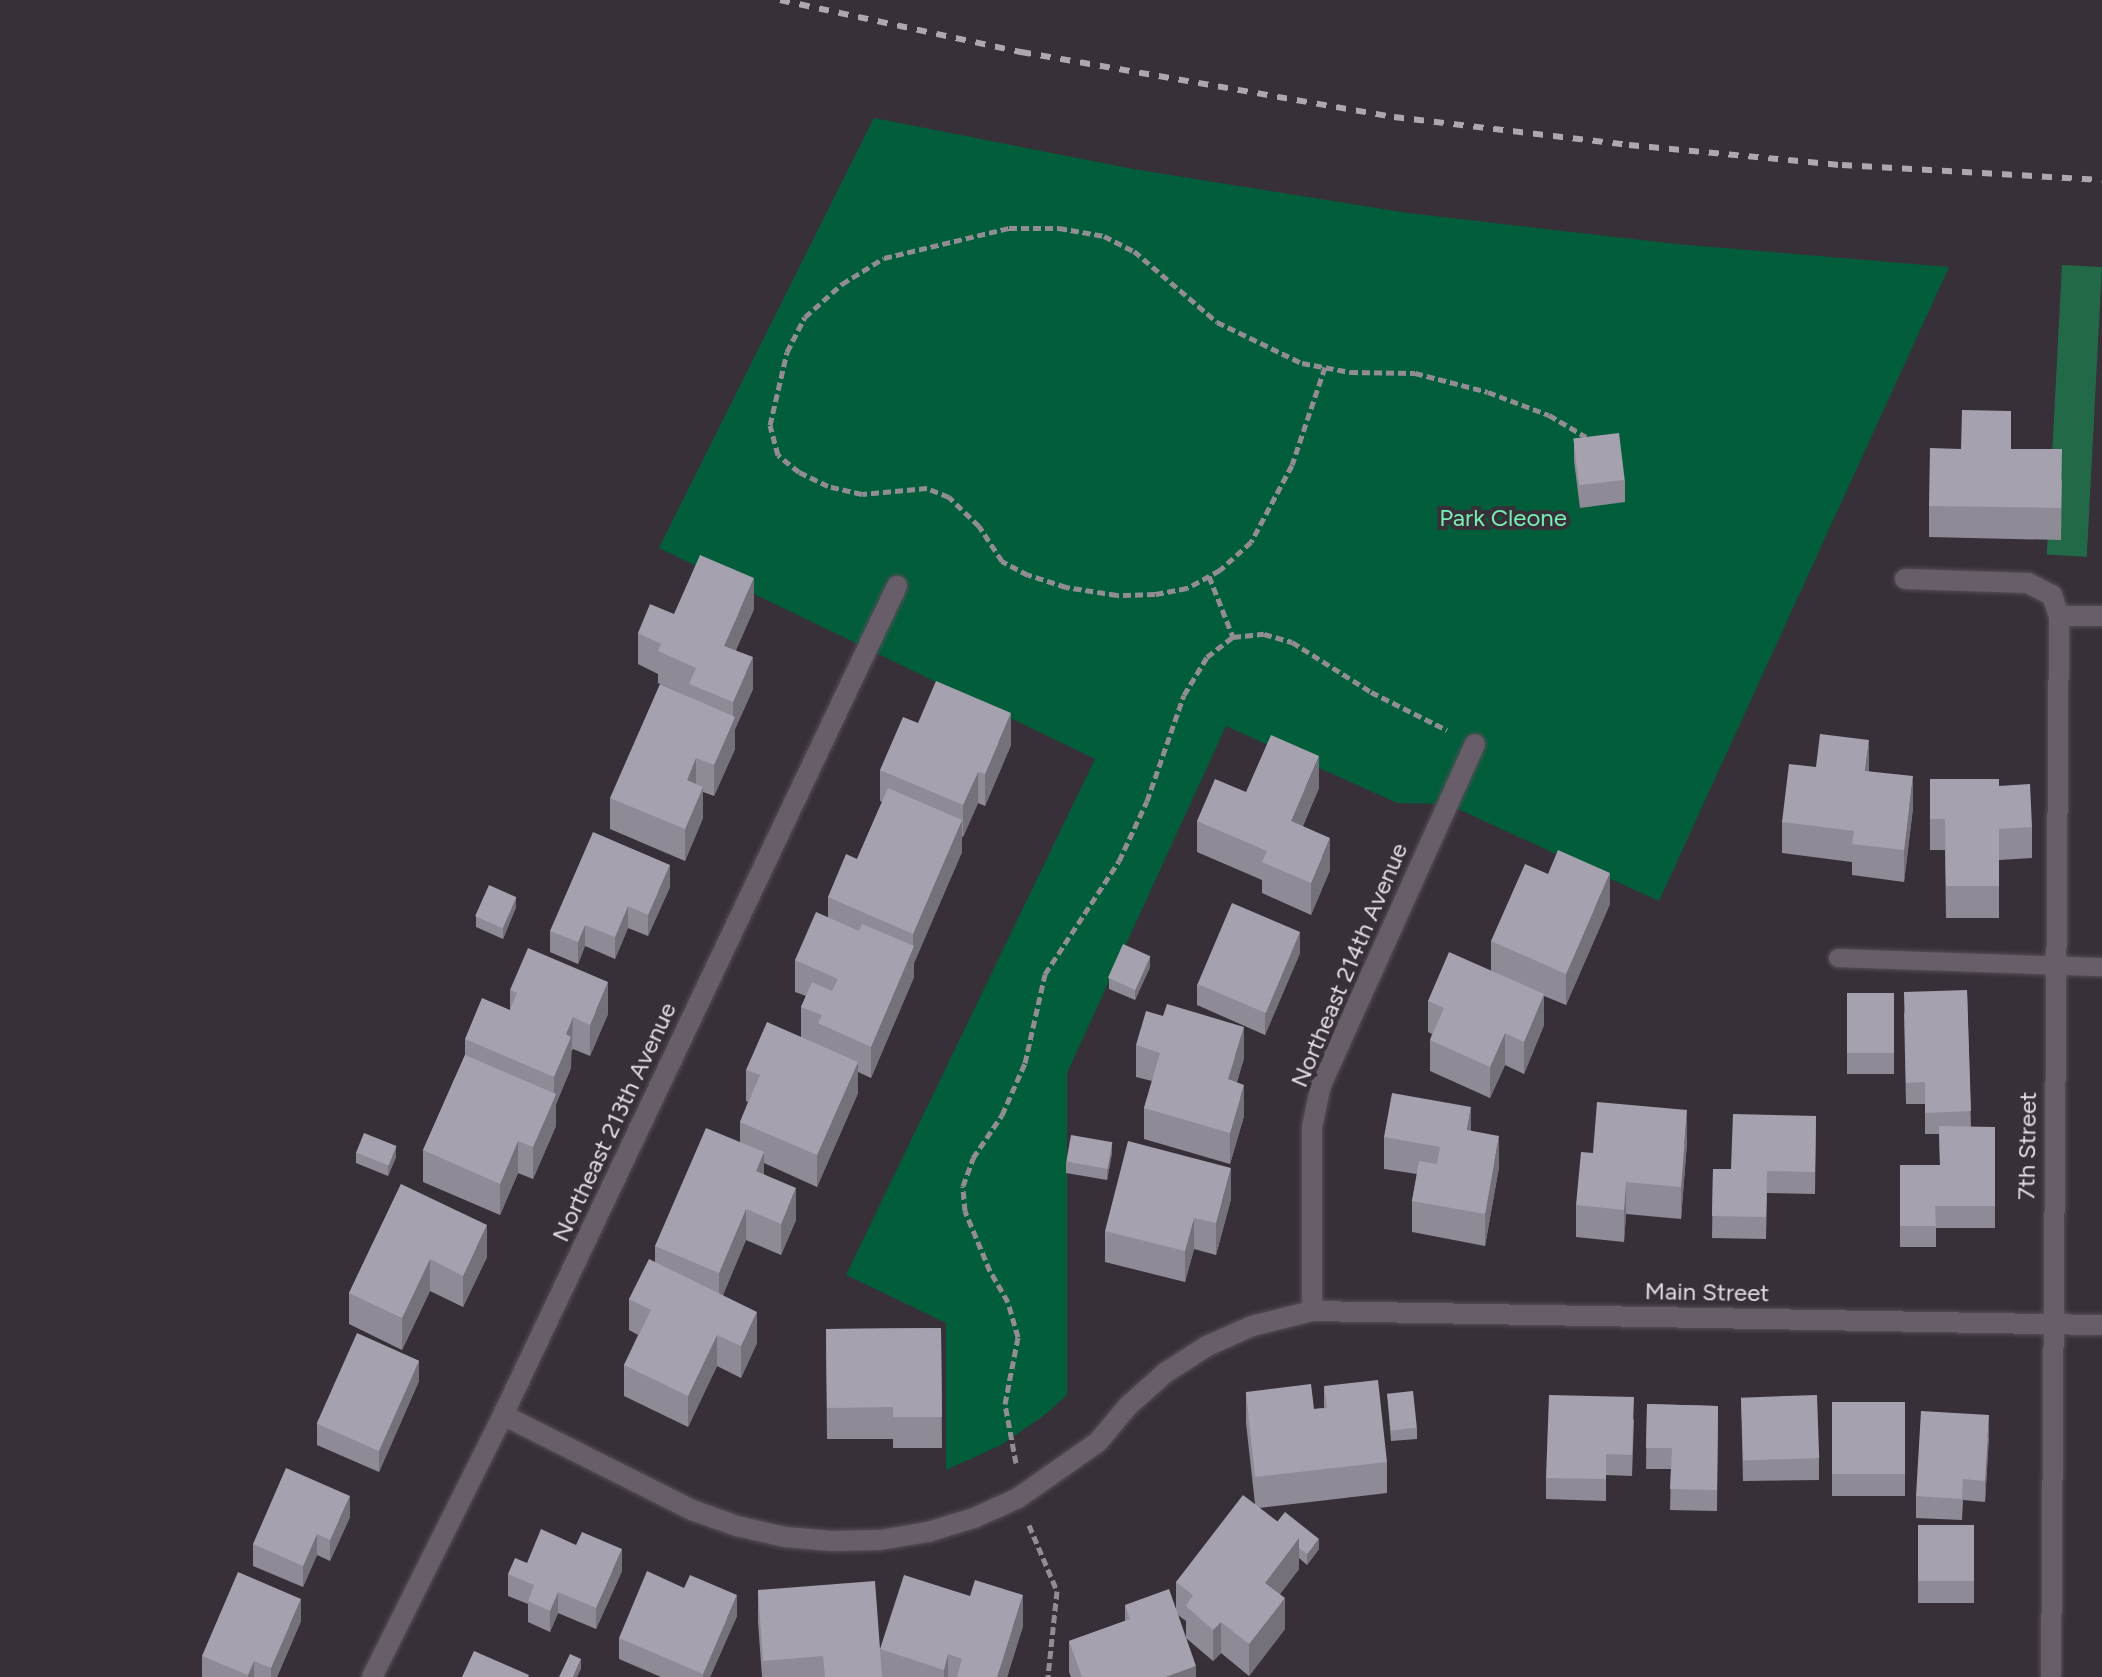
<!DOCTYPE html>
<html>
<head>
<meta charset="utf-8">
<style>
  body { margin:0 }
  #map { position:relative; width:2102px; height:1677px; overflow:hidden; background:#383039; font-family:Figtree,sans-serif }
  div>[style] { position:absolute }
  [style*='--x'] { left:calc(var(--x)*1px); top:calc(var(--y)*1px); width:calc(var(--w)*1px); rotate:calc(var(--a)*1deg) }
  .green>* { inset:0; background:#015d3a }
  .forest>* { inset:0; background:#226948; transform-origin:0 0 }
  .path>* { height:5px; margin-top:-2.5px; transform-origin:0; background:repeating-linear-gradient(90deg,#928c93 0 8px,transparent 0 12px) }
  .roads { filter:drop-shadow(0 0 2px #554f56) drop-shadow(0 0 2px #554f56) }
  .lane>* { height:18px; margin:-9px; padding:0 9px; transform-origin:9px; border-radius:9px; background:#685e69 }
  .street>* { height:20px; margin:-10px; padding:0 10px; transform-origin:10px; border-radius:10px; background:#685e69 }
  .rail>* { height:6px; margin-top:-3px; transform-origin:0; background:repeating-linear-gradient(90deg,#ada7ae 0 10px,transparent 0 20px) }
  .wall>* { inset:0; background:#8e8a96; transform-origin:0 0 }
  .shaded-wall>* { inset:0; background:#74717a }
  .building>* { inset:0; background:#a5a1ae; transform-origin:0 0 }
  span { translate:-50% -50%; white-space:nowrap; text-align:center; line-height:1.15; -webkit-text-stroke:8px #383039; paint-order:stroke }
  .park-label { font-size:24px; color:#77f1b3 }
  .street-label { font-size:24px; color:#e1dce2 }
</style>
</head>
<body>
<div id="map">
  <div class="green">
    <i style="clip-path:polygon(874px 118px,1133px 169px,1408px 213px,1676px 244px,1949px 267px,1659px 901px,1447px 804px,1397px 803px,1226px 726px,1067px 1073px,1067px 1395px,1046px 1414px,1001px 1445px,946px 1470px,946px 1323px,846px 1275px,1095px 759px,659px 548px)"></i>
  </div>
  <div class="forest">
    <i style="left:2062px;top:265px;width:40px;height:290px;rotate:3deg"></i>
  </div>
  <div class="path">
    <i style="--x:1325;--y:367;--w:103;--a:108.6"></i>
    <i style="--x:1292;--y:465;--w:87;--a:118"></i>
    <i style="--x:1251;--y:542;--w:42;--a:137.9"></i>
    <i style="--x:1220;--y:570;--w:38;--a:151"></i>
    <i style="--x:1187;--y:588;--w:33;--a:169"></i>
    <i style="--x:1155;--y:594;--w:38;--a:178"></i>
    <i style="--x:1117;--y:595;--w:52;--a:-171.1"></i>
    <i style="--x:1066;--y:587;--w:40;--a:-162"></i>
    <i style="--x:1028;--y:575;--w:30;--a:-152"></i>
    <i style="--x:1002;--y:561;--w:42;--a:-123.3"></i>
    <i style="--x:979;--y:526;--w:42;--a:-136"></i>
    <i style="--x:949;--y:497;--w:24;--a:-158"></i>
    <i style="--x:927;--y:488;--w:65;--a:174.7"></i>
    <i style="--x:862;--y:494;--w:35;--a:-167"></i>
    <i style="--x:828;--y:486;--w:32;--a:-154"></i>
    <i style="--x:799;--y:472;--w:27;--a:-141"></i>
    <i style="--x:778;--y:455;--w:31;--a:-105"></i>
    <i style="--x:770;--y:425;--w:75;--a:-76.9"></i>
    <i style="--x:787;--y:352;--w:39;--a:-63"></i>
    <i style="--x:805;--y:317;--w:50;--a:-41.7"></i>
    <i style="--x:842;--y:284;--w:49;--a:-31.8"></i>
    <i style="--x:884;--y:258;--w:129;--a:-13.5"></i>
    <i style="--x:1009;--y:228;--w:50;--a:0"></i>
    <i style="--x:1059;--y:228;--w:46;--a:10.1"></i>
    <i style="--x:1104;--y:236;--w:34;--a:27"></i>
    <i style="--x:1134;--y:251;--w:109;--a:40.5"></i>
    <i style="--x:1217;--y:322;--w:94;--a:25.8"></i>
    <i style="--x:1302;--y:363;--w:49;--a:10.6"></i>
    <i style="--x:1350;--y:372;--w:65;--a:0.9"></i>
    <i style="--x:1415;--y:373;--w:75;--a:14.6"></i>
    <i style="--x:1488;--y:392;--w:65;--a:20.7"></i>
    <i style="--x:1549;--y:415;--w:43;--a:30.7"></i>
    <i style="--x:1209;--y:576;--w:66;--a:68.5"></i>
    <i style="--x:1016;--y:1463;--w:60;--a:-100.6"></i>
    <i style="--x:1005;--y:1404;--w:68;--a:-79"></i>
    <i style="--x:1018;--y:1337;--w:36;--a:-106"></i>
    <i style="--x:1008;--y:1302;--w:36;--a:-120"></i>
    <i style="--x:990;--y:1271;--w:65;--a:-112.6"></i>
    <i style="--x:965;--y:1211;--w:25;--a:-95"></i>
    <i style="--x:963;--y:1186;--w:30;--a:-70"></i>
    <i style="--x:973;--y:1158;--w:52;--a:-56"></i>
    <i style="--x:1002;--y:1115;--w:57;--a:-66.1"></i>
    <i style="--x:1025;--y:1063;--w:91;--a:-77.3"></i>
    <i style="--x:1045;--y:974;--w:135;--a:-56.8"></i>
    <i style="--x:1119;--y:861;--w:66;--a:-65"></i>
    <i style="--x:1147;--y:801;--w:112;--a:-70.8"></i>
    <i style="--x:1184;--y:695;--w:44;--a:-58.8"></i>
    <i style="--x:1207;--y:657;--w:33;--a:-38"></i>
    <i style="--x:1233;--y:637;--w:31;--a:-6"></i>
    <i style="--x:1264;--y:634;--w:29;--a:16"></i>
    <i style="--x:1292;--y:642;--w:93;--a:32.3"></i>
    <i style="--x:1371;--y:692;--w:85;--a:26.6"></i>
    <i style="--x:1029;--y:1525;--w:72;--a:67"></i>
    <i style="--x:1057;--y:1591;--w:86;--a:96"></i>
  </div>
  <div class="roads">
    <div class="lane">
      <i style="--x:1838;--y:958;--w:264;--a:2"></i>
    </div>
    <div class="street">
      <i style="--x:1905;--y:579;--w:123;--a:1.9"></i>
      <i style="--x:2028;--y:583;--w:27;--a:27"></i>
      <i style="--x:2052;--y:595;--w:22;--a:72"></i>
      <i style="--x:2059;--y:616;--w:1061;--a:90.43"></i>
      <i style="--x:2059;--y:616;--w:43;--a:0"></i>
      <i style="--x:1312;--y:1311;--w:184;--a:-90"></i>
      <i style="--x:1312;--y:1127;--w:43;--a:-77.9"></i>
      <i style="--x:1321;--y:1085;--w:374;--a:-65.7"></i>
      <i style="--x:503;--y:1415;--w:212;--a:26.7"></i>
      <i style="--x:692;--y:1510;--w:48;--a:19.6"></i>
      <i style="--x:737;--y:1526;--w:49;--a:12.9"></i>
      <i style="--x:785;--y:1537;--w:47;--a:4.9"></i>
      <i style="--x:832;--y:1541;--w:48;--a:-1.2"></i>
      <i style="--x:880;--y:1540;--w:49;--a:-9.5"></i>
      <i style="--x:928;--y:1532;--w:48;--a:-16.9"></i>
      <i style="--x:974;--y:1518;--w:48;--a:-24.4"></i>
      <i style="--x:1018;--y:1498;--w:98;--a:-35"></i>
      <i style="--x:1098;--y:1442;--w:47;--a:-50.2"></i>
      <i style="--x:1128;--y:1406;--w:50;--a:-41.7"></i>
      <i style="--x:1165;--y:1373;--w:50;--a:-32.7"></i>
      <i style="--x:1207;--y:1346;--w:49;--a:-24"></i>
      <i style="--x:1252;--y:1326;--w:62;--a:-14"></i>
      <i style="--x:1312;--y:1311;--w:790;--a:1.02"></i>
      <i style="--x:372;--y:1677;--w:293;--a:-63.4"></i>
      <i style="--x:503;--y:1415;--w:918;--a:-64.58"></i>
    </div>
  </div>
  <div class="rail">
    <i style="--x:780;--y:0;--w:247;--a:12.2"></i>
    <i style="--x:1021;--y:52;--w:379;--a:9.9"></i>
    <i style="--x:1394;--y:117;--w:237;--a:6.8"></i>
    <i style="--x:1629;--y:145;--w:214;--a:5.4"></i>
    <i style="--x:1842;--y:165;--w:260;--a:3.3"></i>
  </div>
  <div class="wall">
    <i style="clip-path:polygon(1574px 440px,1625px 480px,1625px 502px,1580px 508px,1574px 461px)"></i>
    <i style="clip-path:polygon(2011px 449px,2062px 481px,2061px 540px,1929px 537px,1929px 506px)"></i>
    <i style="clip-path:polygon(754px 609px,736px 650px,753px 689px,735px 729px,735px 749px,714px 796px,703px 792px,703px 818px,685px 861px,610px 829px,610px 798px,689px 697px,658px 683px,658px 674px,638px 664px,638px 633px,674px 614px)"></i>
    <i style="clip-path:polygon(918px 723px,1011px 745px,985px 806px,978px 803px,963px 837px,962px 836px,962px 852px,914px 963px,914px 977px,871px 1078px,858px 1072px,858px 1093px,817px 1187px,764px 1163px,764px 1174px,796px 1220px,781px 1255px,746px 1240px,723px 1295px,757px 1343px,741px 1378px,717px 1366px,688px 1427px,624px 1396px,624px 1365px,638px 1335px,629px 1330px,629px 1299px,655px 1263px,655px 1246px,740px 1142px,740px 1122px,748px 1102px,746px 1101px,746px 1070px,801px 1037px,801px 1007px,806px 996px,795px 992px,795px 960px,828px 917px,828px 897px,857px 859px,882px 802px,880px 801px,880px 770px)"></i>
    <i style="clip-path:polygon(1816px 767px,1869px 771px,1913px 808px,1904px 882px,1852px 875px,1852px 862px,1782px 853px,1782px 822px)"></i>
    <i style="clip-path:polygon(1930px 779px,1999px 786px,2032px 827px,2032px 858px,1999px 860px,1999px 918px,1946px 918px,1945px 850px,1930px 850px)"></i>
    <i style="clip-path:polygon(1319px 788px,1303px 826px,1330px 870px,1311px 915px,1262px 893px,1262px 880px,1197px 852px,1197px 821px,1246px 792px)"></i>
    <i style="clip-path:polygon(670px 887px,648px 936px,628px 928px,615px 959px,585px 946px,578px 964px,550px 952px,550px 931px)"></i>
    <i style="clip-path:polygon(1610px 904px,1566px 1005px,1544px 996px,1544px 1025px,1524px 1074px,1505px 1065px,1490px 1098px,1430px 1071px,1430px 1040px,1432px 1034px,1428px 1032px,1428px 1001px,1491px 971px,1491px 941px)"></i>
    <i style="clip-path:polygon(516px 907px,503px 939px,476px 927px,476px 916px)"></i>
    <i style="clip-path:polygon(1300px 953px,1265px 1035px,1197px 1005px,1197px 984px)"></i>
    <i style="clip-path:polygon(1150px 967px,1135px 1000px,1109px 989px,1109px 978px)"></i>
    <i style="clip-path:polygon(510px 990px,608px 1014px,590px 1056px,573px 1049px,571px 1052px,571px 1068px,556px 1104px,556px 1126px,533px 1179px,518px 1173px,500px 1215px,423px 1182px,423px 1150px,465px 1055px,465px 1039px,510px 1010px)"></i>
    <i style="clip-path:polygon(1967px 990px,1971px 1127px,1995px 1127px,1995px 1228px,1936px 1228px,1936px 1247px,1900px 1247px,1900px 1165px,1940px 1165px,1939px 1134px,1925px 1134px,1925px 1104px,1906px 1104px,1904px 1013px)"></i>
    <i style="left:1847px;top:993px;width:47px;height:81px"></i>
    <i style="clip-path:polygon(1136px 1045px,1244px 1058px,1237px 1082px,1244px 1116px,1230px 1164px,1144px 1139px,1144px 1108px,1152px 1081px,1136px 1077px)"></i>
    <i style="clip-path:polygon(1816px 1116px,1815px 1194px,1767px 1193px,1766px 1239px,1712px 1238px,1713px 1169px,1731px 1169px)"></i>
    <i style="clip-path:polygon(1471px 1131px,1499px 1167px,1485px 1246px,1412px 1232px,1412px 1201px,1417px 1174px,1384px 1169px,1384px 1137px)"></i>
    <i style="clip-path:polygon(1687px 1142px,1681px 1219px,1626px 1214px,1624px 1242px,1576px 1237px,1576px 1205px)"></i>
    <i style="clip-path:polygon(356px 1152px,396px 1157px,388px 1176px,356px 1163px)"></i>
    <i style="clip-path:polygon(1112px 1153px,1107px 1180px,1066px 1173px,1066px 1162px)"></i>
    <i style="clip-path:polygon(401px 1184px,487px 1257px,463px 1307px,430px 1291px,402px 1350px,349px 1324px,349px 1293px)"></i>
    <i style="clip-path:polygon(1231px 1199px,1216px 1255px,1194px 1249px,1185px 1282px,1105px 1262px,1105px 1231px)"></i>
    <i style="clip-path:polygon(941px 1328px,942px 1448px,893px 1448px,893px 1439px,827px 1439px,826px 1329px)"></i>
    <i style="clip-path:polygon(419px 1381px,379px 1472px,317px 1445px,317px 1424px)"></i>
    <i style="clip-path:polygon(1324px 1386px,1387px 1462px,1387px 1493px,1259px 1508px,1277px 1522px,1319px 1549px,1307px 1565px,1299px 1558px,1299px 1569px,1280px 1594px,1285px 1629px,1249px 1676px,1221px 1653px,1213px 1661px,1186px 1638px,1186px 1621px,1178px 1615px,1196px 1677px,1071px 1677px,1069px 1672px,1069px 1641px,1125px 1621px,1125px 1605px,1176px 1608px,1176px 1582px,1255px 1504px,1246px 1423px,1246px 1392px,1314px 1409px,1324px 1408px)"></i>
    <i style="clip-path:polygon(1387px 1393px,1417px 1428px,1417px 1439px,1391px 1441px)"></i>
    <i style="clip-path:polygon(1741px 1397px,1819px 1458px,1819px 1480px,1743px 1481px)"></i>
    <i style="left:1832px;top:1402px;width:73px;height:94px"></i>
    <i style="clip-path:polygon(1647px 1404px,1718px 1406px,1717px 1511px,1670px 1510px,1671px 1469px,1646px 1469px)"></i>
    <i style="clip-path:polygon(1634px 1419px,1632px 1476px,1606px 1475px,1606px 1501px,1546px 1499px,1546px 1478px)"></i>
    <i style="clip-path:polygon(1989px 1436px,1985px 1502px,1963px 1500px,1962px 1520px,1916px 1518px,1916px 1496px)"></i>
    <i style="clip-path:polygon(350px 1517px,330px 1561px,317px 1555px,303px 1587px,253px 1566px,253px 1544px)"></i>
    <i style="left:1918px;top:1525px;width:56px;height:78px"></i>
    <i style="clip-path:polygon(527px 1563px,622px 1571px,596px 1629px,558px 1613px,550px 1632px,528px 1622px,528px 1604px,508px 1596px,508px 1574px)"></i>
    <i style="clip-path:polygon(758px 1590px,880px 1649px,1023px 1626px,1007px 1677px,762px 1677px,758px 1622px)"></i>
    <i style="clip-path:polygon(737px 1616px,710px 1677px,661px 1677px,619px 1659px,619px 1638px)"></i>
    <i style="clip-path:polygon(301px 1621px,277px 1677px,202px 1677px,202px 1656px)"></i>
  </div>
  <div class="shaded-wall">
    <i style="clip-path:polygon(754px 578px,754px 609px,724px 677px,724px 646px)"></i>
    <i style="clip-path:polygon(753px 657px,753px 689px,735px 729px,735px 749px,714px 796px,714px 765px,733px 722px,733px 702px)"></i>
    <i style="clip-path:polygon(1011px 713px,1011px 745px,985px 806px,985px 774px)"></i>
    <i style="clip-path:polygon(1869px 740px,1869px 771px,1865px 771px)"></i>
    <i style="clip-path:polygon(1319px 756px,1319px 788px,1291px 852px,1291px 821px)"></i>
    <i style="clip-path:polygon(696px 758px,696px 789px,687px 780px)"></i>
    <i style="clip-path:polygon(978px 772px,978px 803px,963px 837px,963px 805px)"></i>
    <i style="clip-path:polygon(1913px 776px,1913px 808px,1904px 882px,1904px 850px)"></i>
    <i style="clip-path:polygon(703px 787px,703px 818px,685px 861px,685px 829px)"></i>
    <i style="clip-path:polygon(962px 820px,962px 852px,914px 963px,914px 977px,871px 1078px,871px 1047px,913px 948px,913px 934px)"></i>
    <i style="clip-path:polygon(1330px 838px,1330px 870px,1311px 915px,1311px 883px)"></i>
    <i style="clip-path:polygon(670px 865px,670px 887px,648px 936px,648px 915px)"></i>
    <i style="clip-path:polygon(1610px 873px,1610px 904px,1566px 1005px,1566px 974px)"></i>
    <i style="clip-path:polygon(516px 897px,516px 907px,503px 939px,503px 928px)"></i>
    <i style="clip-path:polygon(628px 906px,628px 928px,615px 959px,615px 937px)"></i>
    <i style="clip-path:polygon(585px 925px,585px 946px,578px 964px,578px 942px)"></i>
    <i style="clip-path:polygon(1300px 932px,1300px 953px,1265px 1035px,1265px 1013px)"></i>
    <i style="clip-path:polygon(1150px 956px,1150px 967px,1135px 1000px,1135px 990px)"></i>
    <i style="clip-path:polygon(608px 982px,608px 1014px,590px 1056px,590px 1025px)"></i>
    <i style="clip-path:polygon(1544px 994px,1544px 1025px,1524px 1074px,1524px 1042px)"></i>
    <i style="clip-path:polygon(573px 1017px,571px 1068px,556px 1104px,556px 1126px,533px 1179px,533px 1147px,554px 1099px,554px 1077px,566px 1034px)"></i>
    <i style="clip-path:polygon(1244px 1027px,1244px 1058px,1228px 1111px,1228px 1079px)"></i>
    <i style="clip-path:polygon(1505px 1033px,1505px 1065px,1490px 1098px,1490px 1067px)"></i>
    <i style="clip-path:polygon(858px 1062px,858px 1093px,817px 1187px,817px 1155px)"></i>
    <i style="clip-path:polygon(1244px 1085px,1244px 1116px,1230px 1164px,1230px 1133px)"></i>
    <i style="clip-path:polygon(1471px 1107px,1471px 1139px,1467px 1130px)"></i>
    <i style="clip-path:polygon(1687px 1110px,1687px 1142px,1681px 1219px,1681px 1187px)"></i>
    <i style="clip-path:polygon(1499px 1136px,1499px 1167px,1485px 1246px,1485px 1214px)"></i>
    <i style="clip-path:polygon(518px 1141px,518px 1173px,500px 1215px,500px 1184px)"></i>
    <i style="clip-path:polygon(1112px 1142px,1112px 1153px,1107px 1180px,1107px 1169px)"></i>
    <i style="clip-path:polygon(396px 1146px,396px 1157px,388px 1176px,388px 1165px)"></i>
    <i style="clip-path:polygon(764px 1152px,764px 1184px,756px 1171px)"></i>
    <i style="clip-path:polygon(1231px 1168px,1231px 1199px,1216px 1255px,1216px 1223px)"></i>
    <i style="clip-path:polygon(1626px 1182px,1626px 1214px,1624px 1242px,1624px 1210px)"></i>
    <i style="clip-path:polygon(796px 1188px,796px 1220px,781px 1255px,781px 1224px)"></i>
    <i style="clip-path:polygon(746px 1209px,746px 1240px,719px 1304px,719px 1273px)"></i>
    <i style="clip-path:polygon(1194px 1218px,1194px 1249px,1185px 1282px,1185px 1251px)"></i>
    <i style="clip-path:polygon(487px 1225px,487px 1257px,463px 1307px,463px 1276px)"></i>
    <i style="clip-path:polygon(430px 1259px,430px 1291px,402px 1350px,402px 1318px)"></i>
    <i style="clip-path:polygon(757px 1312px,757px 1343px,741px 1378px,741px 1346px)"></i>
    <i style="clip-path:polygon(717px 1335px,717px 1366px,688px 1427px,688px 1396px)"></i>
    <i style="clip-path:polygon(419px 1360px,419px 1381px,379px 1472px,379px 1451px)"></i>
    <i style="clip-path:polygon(1989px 1415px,1989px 1436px,1985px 1502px,1985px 1481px)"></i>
    <i style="clip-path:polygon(350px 1496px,350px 1517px,330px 1561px,330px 1540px)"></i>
    <i style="clip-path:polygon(317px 1534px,317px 1555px,303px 1587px,303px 1566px)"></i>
    <i style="clip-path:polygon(1299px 1538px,1299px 1569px,1265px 1614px,1265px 1583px)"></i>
    <i style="clip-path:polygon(1319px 1539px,1319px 1549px,1307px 1565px,1307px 1554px)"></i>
    <i style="clip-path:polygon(622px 1549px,622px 1571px,596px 1629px,596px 1608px)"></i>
    <i style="clip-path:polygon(558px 1592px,558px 1613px,550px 1632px,550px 1611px)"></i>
    <i style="clip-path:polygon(737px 1595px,737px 1616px,710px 1677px,703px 1677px,703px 1674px)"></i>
    <i style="clip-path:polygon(1023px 1595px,1023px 1626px,1007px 1677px,997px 1677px)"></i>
    <i style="clip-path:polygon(1285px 1598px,1285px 1629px,1249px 1676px,1249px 1644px)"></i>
    <i style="clip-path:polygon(301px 1599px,301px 1621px,277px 1677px,271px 1677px,271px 1668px)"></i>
    <i style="clip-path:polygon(1221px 1622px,1221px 1653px,1213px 1661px,1213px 1630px)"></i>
    <i style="clip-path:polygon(948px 1654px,948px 1677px,944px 1677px,944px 1670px)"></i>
    <i style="clip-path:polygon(581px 1659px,581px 1669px,577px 1677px,573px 1677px)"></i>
    <i style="clip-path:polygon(254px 1661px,254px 1677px,248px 1677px,248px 1675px)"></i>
    <i style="clip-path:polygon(1196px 1666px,1196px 1677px,1165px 1677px)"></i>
  </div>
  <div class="building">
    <i style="clip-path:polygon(1962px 410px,2011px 411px,2011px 449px,2062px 449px,2061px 508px,1929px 506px,1930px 448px,1961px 449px)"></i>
    <i style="left:1619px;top:433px;width:47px;height:46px;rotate:83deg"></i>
    <i style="clip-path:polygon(700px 555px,754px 578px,724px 646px,753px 657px,733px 702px,689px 684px,696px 668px,658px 651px,661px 644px,638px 633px,650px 604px,674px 614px)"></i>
    <i style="clip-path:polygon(936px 681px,1011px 713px,985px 774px,978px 772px,963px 805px,880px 770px,903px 717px,918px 723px)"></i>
    <i style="clip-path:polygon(660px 684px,735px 717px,714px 765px,696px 758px,687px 780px,703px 787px,685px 829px,610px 798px)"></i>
    <i style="clip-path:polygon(1820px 734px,1869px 740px,1865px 771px,1913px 776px,1904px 850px,1852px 844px,1854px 831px,1782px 822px,1789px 764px,1816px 767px)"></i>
    <i style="clip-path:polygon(1271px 735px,1319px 756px,1291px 821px,1330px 838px,1311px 883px,1262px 862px,1267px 851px,1197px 821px,1215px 779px,1246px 792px)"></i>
    <i style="clip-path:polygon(1930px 779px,1999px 779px,1999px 786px,2030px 784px,2032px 827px,1999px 829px,1999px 886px,1946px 886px,1945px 819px,1930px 819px)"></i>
    <i style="clip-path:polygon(888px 788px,962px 820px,913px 934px,828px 897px,846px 854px,857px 859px)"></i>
    <i style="clip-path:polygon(593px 832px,670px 865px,648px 915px,628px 906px,615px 937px,585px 925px,578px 942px,550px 931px)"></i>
    <i style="clip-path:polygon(1558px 850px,1610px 873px,1566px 974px,1491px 941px,1525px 864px,1548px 874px)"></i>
    <i style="left:489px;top:885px;width:30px;height:34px;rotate:24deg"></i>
    <i style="left:1232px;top:903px;width:74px;height:88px;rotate:23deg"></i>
    <i style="clip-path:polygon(816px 912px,859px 931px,862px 924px,914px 946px,871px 1047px,818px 1023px,822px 1015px,801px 1007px,812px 982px,832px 991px,838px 979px,795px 960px)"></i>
    <i style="left:1123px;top:944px;width:30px;height:37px;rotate:24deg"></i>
    <i style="clip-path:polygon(528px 948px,608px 982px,590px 1025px,573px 1017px,566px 1034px,571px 1037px,554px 1077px,465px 1039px,482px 998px,510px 1010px,517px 993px,510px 990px)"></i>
    <i style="clip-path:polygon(1449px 952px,1544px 994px,1524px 1042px,1505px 1033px,1490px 1067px,1430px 1040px,1444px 1008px,1428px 1001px)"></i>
    <i style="clip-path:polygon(1967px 990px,1971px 1111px,1925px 1113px,1925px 1082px,1906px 1083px,1904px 992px)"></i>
    <i style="left:1847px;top:993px;width:47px;height:60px"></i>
    <i style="clip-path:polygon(1167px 1004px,1244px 1027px,1228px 1079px,1244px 1085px,1230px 1133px,1144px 1108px,1160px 1053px,1136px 1045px,1146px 1011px,1163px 1016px)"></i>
    <i style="clip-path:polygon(767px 1022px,858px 1062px,817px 1155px,740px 1122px,760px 1075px,746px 1070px)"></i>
    <i style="clip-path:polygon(465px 1055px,556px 1094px,533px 1147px,518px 1141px,500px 1184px,423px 1150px)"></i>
    <i style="clip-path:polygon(1392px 1093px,1471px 1107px,1467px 1130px,1499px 1136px,1485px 1214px,1412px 1201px,1419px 1161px,1437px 1164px,1440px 1147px,1384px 1137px)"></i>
    <i style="clip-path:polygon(1597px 1102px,1687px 1110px,1681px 1187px,1626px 1182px,1624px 1210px,1576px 1205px,1581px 1152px,1593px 1153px)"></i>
    <i style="clip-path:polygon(1733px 1114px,1816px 1116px,1815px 1172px,1767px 1171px,1766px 1217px,1712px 1216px,1713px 1169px,1731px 1169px)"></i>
    <i style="clip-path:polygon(1939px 1126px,1995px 1127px,1995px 1206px,1935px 1206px,1936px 1226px,1900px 1226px,1900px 1165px,1940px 1165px)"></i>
    <i style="clip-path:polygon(706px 1128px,764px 1152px,756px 1171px,796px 1188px,781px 1224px,746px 1209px,719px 1273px,655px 1246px)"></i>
    <i style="left:364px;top:1133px;width:35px;height:21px;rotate:22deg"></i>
    <i style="left:1071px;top:1135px;width:42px;height:27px;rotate:10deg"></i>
    <i style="clip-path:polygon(1128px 1141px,1231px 1168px,1216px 1223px,1194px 1218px,1185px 1251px,1105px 1231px)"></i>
    <i style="clip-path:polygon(401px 1184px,487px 1225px,463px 1276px,430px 1259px,402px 1318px,349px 1293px)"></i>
    <i style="clip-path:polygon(649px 1259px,757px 1312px,741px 1346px,717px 1335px,688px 1396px,624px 1365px,651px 1310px,629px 1299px)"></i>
    <i style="clip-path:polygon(941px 1328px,942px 1417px,893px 1417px,893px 1407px,827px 1408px,826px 1329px)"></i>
    <i style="left:357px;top:1333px;width:68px;height:99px;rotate:24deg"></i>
    <i style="clip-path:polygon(1378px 1380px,1387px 1462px,1255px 1477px,1246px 1392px,1311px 1384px,1314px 1409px,1327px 1408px,1324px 1386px)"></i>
    <i style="left:1413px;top:1391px;width:37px;height:26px;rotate:84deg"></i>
    <i style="clip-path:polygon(1549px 1395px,1634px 1397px,1632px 1455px,1606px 1454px,1606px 1479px,1546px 1478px)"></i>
    <i style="left:1817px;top:1395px;width:63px;height:76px;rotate:88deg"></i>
    <i style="left:1832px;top:1402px;width:73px;height:72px"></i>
    <i style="clip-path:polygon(1647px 1404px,1718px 1406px,1717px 1490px,1670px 1489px,1672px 1448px,1646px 1448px)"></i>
    <i style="clip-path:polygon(1921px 1411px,1989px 1415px,1985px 1481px,1963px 1479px,1962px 1499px,1916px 1496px)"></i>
    <i style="clip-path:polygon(286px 1468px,350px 1496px,330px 1540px,317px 1534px,303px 1566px,253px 1544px)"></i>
    <i style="clip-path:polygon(1243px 1495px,1299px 1538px,1265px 1583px,1285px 1598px,1249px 1644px,1221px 1622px,1213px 1630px,1186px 1606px,1193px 1595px,1176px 1582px)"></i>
    <i style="clip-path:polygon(1285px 1512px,1319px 1539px,1307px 1554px,1299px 1548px,1299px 1538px,1277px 1522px)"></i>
    <i style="left:1918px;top:1525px;width:56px;height:56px"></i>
    <i style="clip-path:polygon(541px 1529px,576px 1545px,582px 1532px,622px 1549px,596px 1608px,558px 1592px,550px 1611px,528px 1601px,534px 1585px,508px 1574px,515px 1558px,527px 1563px)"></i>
    <i style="clip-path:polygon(647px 1571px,684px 1588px,690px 1575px,737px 1595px,703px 1674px,619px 1638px)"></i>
    <i style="clip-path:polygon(238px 1572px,301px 1599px,271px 1668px,254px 1661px,248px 1675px,202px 1656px)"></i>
    <i style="clip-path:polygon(904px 1575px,970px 1596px,975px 1580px,1023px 1595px,997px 1677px,957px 1677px,962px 1659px,948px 1654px,944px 1670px,880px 1649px,882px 1677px,825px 1677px,823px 1656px,763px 1661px,758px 1590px,875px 1581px,880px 1649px)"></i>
    <i style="clip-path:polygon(1169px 1589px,1196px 1666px,1165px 1677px,1082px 1677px,1069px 1641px,1130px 1619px,1125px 1605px)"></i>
    <i style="clip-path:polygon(474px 1651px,529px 1675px,528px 1677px,462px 1677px)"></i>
    <i style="clip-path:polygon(570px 1654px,581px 1659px,573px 1677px,559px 1677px)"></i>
  </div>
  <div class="park-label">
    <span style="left:1503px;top:518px">Park Cleone</span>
  </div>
  <div class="street-label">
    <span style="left:1349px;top:965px;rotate:-67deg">Northeast 214th Avenue</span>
    <span style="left:614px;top:1122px;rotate:-65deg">Northeast 213th Avenue</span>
    <span style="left:2027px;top:1146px;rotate:-89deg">7th Street</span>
    <span style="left:1707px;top:1292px;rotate:1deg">Main Street</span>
  </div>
</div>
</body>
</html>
